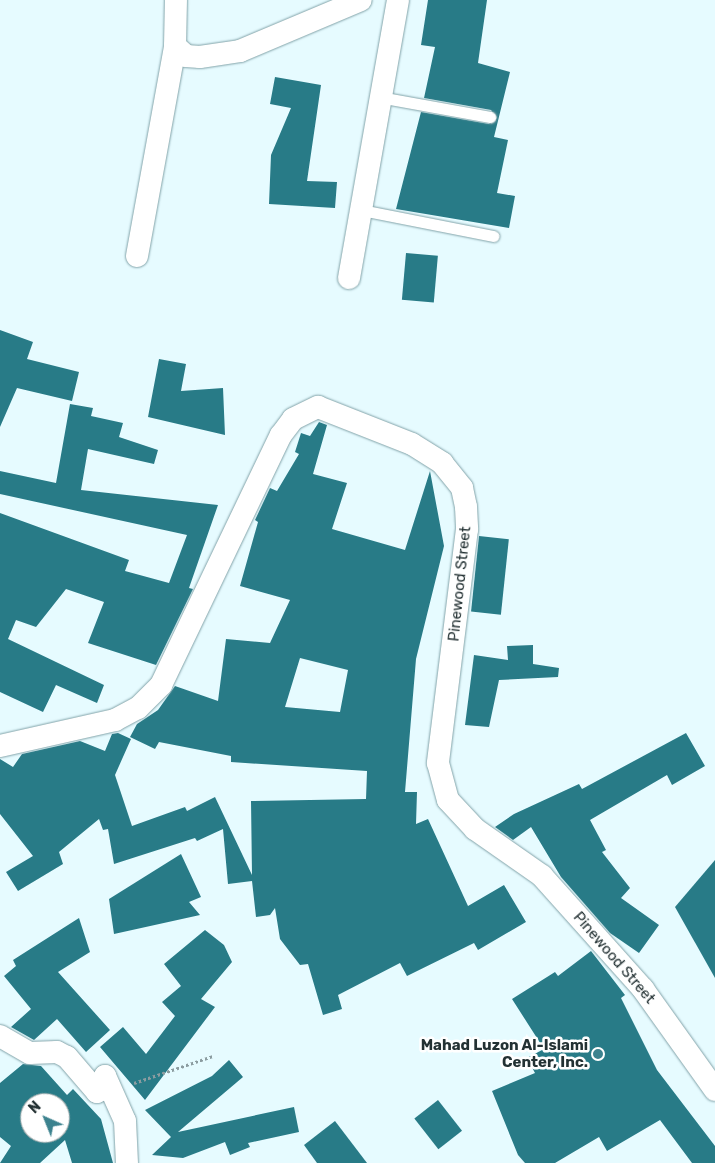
<!DOCTYPE html>
<html>
<head>
<meta charset="utf-8">
<style>
  body { margin:0 }
  #map { position:relative; width:715px; height:1163px; overflow:hidden; background:#e6fbff; font-family:Rubik,sans-serif }
  div>[style] { position:absolute }
  [style*='--x'] { left:calc(var(--x)*1px); top:calc(var(--y)*1px); width:calc(var(--w)*1px); rotate:calc(var(--a)*1deg) }
  .building>* { inset:0; background:#287b87; transform-origin:0 0 }
  .path>* { height:3px; margin-top:-1.5px; transform-origin:0; background:repeating-linear-gradient(90deg,#8b9ca0 0 2.5px,transparent 0 5px) }
  .roads { filter:drop-shadow(0 0 1px #82a3a9) drop-shadow(0 0 1px #82a3a9) }
  .lane>* { height:11px; margin:-5.5px; padding:0 5.5px; transform-origin:5.5px; border-radius:5.5px; background:#fff }
  .street>* { height:22px; margin:-11px; padding:0 11px; transform-origin:11px; border-radius:11px; background:#fff }
  .dots>* { width:14px; height:14px; translate:-50% -50%; box-sizing:border-box; border:2px solid #fff; border-radius:50% }
  span { translate:-50% -50%; white-space:nowrap; text-align:center; line-height:1.15; -webkit-text-stroke:5px #fff; paint-order:stroke }
  .street-label { font-size:15px; color:#233133 }
  .poi-label { font-size:15px; color:#233133; font-weight:700 }
  .right { translate:-100% -50%; text-align:right }
  .north { position:absolute; left:20px; top:1093px; width:50px; height:50px; box-sizing:border-box; background:#fff; border:1px solid #a7adad; border-radius:50%; rotate:316deg; font-size:14px; font-weight:700; line-height:20px; text-align:center; color:#233133 }
  .north::after { content:''; display:block; margin:auto; width:18px; height:22px; background:#3c828e; clip-path:polygon(50% 0,100% 100%,50% 72%,0 100%) }
</style>
</head>
<body>
<div id="map">
  <div class="building">
    <i style="clip-path:polygon(428px 0,487px 0,478px 63px,510px 72px,494px 137px,508px 140px,497px 193px,515px 196px,509px 228px,396px 209px,421px 112px,489px 124px,497px 118px,491px 110px,424px 98px,435px 47px,421px 45px)"></i>
    <i style="clip-path:polygon(275px 77px,321px 85px,307px 181px,337px 182px,335px 208px,269px 204px,271px 155px,291px 108px,270px 104px)"></i>
    <i style="left:406px;top:253px;width:32px;height:47px;rotate:5deg"></i>
    <i style="clip-path:polygon(0 330px,33px 342px,27px 359px,79px 372px,72px 401px,17px 388px,0 427px)"></i>
    <i style="clip-path:polygon(159px 359px,186px 364px,181px 391px,223px 388px,225px 435px,148px 417px)"></i>
    <i style="clip-path:polygon(70px 404px,93px 408px,91px 416px,123px 423px,119px 437px,158px 450px,154px 464px,88px 449px,81px 490px,218px 505px,189px 588px,193px 589px,156px 665px,88px 643px,104px 602px,66px 589px,36px 627px,16px 620px,8px 639px,104px 685px,97px 703px,56px 685px,43px 712px,0 692px,0 513px,129px 560px,125px 571px,169px 583px,187px 535px,0 494px,0 471px,56px 483px)"></i>
    <i style="clip-path:polygon(evenodd,319px 422px,327px 425px,313px 474px,347px 483px,332px 529px,405px 550px,430px 471px,444px 546px,416px 659px,405px 792px,417px 792px,416px 824px,428px 819px,468px 906px,504px 885px,526px 922px,478px 950px,474px 943px,407px 976px,400px 963px,338px 995px,342px 1009px,323px 1015px,308px 964px,300px 965px,280px 939px,275px 908px,270px 915px,256px 917px,252px 881px,228px 884px,223px 829px,197px 841px,195px 838px,114px 864px,108px 829px,103px 830px,99px 819px,59px 852px,63px 864px,18px 891px,6px 872px,33px 856px,0 814px,0 759px,13px 767px,22px 754px,80px 741px,105px 751px,112px 734px,118px 733px,131px 739px,115px 775px,132px 826px,185px 807px,187px 811px,215px 797px,252px 875px,251px 801px,366px 799px,367px 771px,231px 762px,231px 756px,159px 742px,155px 749px,130px 737px,137px 724px,158px 710px,175px 686px,218px 701px,226px 639px,270px 643px,290px 600px,240px 586px,258px 522px,255px 520px,270px 488px,277px 491px,299px 454px,295px 452px,301px 433px,310px 436px,319px 422px,300px 658px,348px 670px,340px 712px,285px 707px,300px 658px)"></i>
    <i style="left:479px;top:536px;width:30px;height:76px;rotate:6deg"></i>
    <i style="clip-path:polygon(533px 645px,533px 664px,559px 668px,558px 677px,499px 680px,489px 727px,465px 725px,474px 655px,508px 660px,507px 646px)"></i>
    <i style="clip-path:polygon(686px 733px,705px 766px,672px 785px,667px 775px,590px 820px,606px 850px,602px 852px,630px 888px,621px 898px,659px 925px,639px 953px,610px 933px,561px 877px,531px 827px,513px 840px,495px 827px,514px 814px,579px 784px,582px 789px)"></i>
    <i style="clip-path:polygon(181px 854px,201px 897px,189px 902px,200px 915px,114px 934px,109px 899px)"></i>
    <i style="clip-path:polygon(715px 860px,715px 978px,675px 907px)"></i>
    <i style="clip-path:polygon(79px 918px,90px 952px,58px 972px,110px 1030px,86px 1052px,57px 1019px,34px 1040px,11px 1027px,31px 1009px,4px 976px,16px 966px,13px 960px)"></i>
    <i style="clip-path:polygon(205px 930px,224px 945px,232px 962px,201px 999px,215px 1007px,145px 1100px,100px 1047px,123px 1027px,146px 1054px,175px 1016px,162px 1002px,181px 986px,164px 964px)"></i>
    <i style="clip-path:polygon(591px 951px,625px 995px,621px 998px,657px 1070px,715px 1146px,715px 1163px,692px 1163px,660px 1120px,607px 1151px,599px 1137px,555px 1163px,525px 1163px,518px 1155px,492px 1091px,535px 1073px,527px 1058px,544px 1049px,512px 999px,555px 972px,558px 976px)"></i>
    <i style="clip-path:polygon(229px 1060px,243px 1077px,178px 1132px,294px 1107px,299px 1132px,248px 1143px,250px 1147px,230px 1155px,225px 1142px,183px 1158px,152px 1155px,171px 1137px,145px 1110px,212px 1076px)"></i>
    <i style="clip-path:polygon(evenodd,23px 1064px,41px 1066px,67px 1095px,73px 1089px,101px 1119px,113px 1163px,72px 1163px,65px 1140px,40px 1163px,0 1163px,11px 1146px,0 1137px,0 1083px,23px 1064px,30px 1103px,60px 1103px,60px 1133px,30px 1133px,30px 1103px)"></i>
    <i style="left:438px;top:1100px;width:39px;height:30px;rotate:52deg"></i>
    <i style="clip-path:polygon(335px 1121px,367px 1163px,317px 1163px,304px 1145px)"></i>
  </div>
  <div class="path">
    <i style="--x:134;--y:1083;--w:83;--a:-18.9"></i>
  </div>
  <div class="roads">
    <div class="lane">
      <i style="--x:379;--y:97;--w:113;--a:10.2"></i>
      <i style="--x:361;--y:210;--w:135;--a:11.1"></i>
    </div>
    <div class="street">
      <i style="--x:175;--y:46;--w:15;--a:42"></i>
      <i style="--x:186;--y:56;--w:14;--a:4"></i>
      <i style="--x:200;--y:57;--w:40;--a:-8.5"></i>
      <i style="--x:240;--y:51;--w:131;--a:-22.9"></i>
      <i style="--x:137;--y:256;--w:213;--a:-79.7"></i>
      <i style="--x:175;--y:46;--w:46;--a:-88.8"></i>
      <i style="--x:349;--y:278;--w:282;--a:-80"></i>
      <i style="--x:0;--y:746;--w:118;--a:-12.7"></i>
      <i style="--x:115;--y:720;--w:26;--a:-28"></i>
      <i style="--x:138;--y:708;--w:33;--a:-45"></i>
      <i style="--x:161;--y:685;--w:277;--a:-64.4"></i>
      <i style="--x:281;--y:435;--w:20;--a:-53"></i>
      <i style="--x:293;--y:419;--w:28;--a:-26"></i>
      <i style="--x:318;--y:407;--w:101;--a:21.5"></i>
      <i style="--x:412;--y:444;--w:36;--a:32"></i>
      <i style="--x:442;--y:463;--w:32;--a:51"></i>
      <i style="--x:462;--y:488;--w:19;--a:78"></i>
      <i style="--x:466;--y:507;--w:22;--a:87"></i>
      <i style="--x:467;--y:529;--w:236;--a:97.1"></i>
      <i style="--x:438;--y:763;--w:38;--a:75"></i>
      <i style="--x:448;--y:800;--w:40;--a:47"></i>
      <i style="--x:475;--y:829;--w:82;--a:35"></i>
      <i style="--x:542;--y:876;--w:152;--a:48.2"></i>
      <i style="--x:643;--y:989;--w:124;--a:54.5"></i>
      <i style="--x:0;--y:1036;--w:34;--a:30"></i>
      <i style="--x:30;--y:1053;--w:27;--a:-2"></i>
      <i style="--x:57;--y:1052;--w:11;--a:27"></i>
      <i style="--x:67;--y:1057;--w:46;--a:49.4"></i>
      <i style="--x:97;--y:1092;--w:18;--a:-63"></i>
      <i style="--x:105;--y:1076;--w:49;--a:66"></i>
      <i style="--x:125;--y:1121;--w:42;--a:87.3"></i>
    </div>
  </div>
  <div class="dots">
    <i style="left:598px;top:1054px;background:#3c828e"></i>
  </div>
  <div class="street-label">
    <span style="left:460px;top:584px;rotate:-84deg">Pinewood Street</span>
    <span style="left:614px;top:958px;rotate:49deg">Pinewood Street</span>
  </div>
  <div class="poi-label">
    <span class="right" style="left:588px;top:1054px">Mahad Luzon Al-Islami<br>Center, Inc.</span>
  </div>
  <div class="north">N</div>
</div>
</body>
</html>
